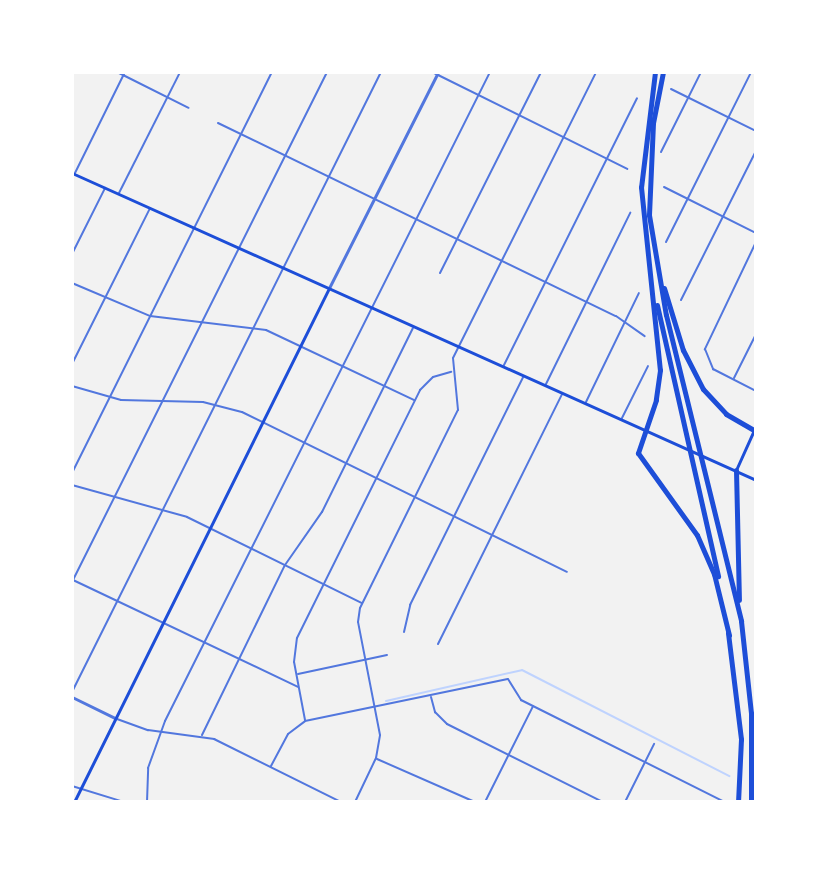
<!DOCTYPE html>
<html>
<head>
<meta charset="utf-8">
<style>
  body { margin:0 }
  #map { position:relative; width:828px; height:874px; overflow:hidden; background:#f2f2f2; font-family:Overpass,sans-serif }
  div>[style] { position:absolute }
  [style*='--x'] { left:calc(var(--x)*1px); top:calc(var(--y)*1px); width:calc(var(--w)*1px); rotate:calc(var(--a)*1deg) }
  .stream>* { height:2px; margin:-1px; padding:0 1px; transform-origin:1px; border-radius:1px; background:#bfd3fe }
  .minor>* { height:2px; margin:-1px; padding:0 1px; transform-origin:1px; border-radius:1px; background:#5277de }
  .tertiary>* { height:3px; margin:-1.5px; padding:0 1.5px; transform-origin:1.5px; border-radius:1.5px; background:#5277de }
  .secondary>* { height:3px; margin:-1.5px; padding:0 1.5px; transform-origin:1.5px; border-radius:1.5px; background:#1d4ed8 }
  .motorway>* { height:5px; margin:-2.5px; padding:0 2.5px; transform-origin:2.5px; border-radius:2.5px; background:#1d4ed8 }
  span { translate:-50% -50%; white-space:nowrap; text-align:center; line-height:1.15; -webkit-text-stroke:8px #fff; paint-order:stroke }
  .frame { position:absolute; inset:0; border:74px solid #fff; pointer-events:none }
</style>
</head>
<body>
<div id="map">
  <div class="stream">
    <i style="--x:386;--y:701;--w:139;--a:-12.8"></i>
    <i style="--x:522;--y:670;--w:233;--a:27.1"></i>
  </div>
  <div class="minor">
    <i style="--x:117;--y:72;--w:80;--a:26.6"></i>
    <i style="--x:432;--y:72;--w:218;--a:26.4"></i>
    <i style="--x:638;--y:72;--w:3;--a:18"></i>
    <i style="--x:72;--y:73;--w:1;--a:-45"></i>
    <i style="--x:671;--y:89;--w:95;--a:26.3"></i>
    <i style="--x:218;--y:123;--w:442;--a:25.9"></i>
    <i style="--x:616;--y:316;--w:35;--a:35"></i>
    <i style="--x:661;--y:152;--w:89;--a:-63.4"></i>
    <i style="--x:75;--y:173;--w:113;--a:-63.7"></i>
    <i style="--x:664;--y:187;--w:103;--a:26.6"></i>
    <i style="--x:119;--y:193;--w:136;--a:-63.2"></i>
    <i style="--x:666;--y:242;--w:190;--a:-63.4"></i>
    <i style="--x:756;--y:242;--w:119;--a:115.5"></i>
    <i style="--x:705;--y:349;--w:22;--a:68"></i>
    <i style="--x:713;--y:369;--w:48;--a:27.1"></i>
    <i style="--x:72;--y:254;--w:74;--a:-63.4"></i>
    <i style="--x:440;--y:273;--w:225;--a:-63.3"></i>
    <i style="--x:72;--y:283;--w:85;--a:22.9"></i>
    <i style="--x:150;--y:316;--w:117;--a:6.9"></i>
    <i style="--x:266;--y:330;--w:164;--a:25.3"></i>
    <i style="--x:681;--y:300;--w:167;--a:-63.3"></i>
    <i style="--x:72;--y:364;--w:174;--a:-63.4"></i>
    <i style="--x:504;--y:365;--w:298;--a:-63.5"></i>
    <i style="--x:734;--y:378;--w:49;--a:-63.4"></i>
    <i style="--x:546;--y:384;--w:191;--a:-63.8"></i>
    <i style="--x:72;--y:386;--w:51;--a:15.9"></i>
    <i style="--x:121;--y:400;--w:82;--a:1.4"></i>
    <i style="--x:203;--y:402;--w:40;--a:14.4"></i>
    <i style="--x:242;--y:412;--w:362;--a:26.2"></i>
    <i style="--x:586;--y:402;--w:121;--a:-64.1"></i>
    <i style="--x:622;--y:418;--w:58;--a:-63.4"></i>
    <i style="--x:72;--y:473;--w:448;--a:-63.5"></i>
    <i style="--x:72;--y:485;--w:119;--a:15.5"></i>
    <i style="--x:187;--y:517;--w:195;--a:26.2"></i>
    <i style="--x:73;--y:580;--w:249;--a:25.4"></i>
    <i style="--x:72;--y:582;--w:570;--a:-63.43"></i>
    <i style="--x:404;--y:632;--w:28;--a:-77"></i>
    <i style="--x:410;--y:605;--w:254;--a:-63.6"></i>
    <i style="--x:438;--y:644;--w:279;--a:-63.6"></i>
    <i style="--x:298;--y:674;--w:91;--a:-12.1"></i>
    <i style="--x:72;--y:692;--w:693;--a:-63.51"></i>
    <i style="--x:431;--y:697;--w:16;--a:75"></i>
    <i style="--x:435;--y:712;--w:17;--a:45"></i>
    <i style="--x:447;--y:724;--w:174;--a:26.6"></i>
    <i style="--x:117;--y:719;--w:33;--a:20"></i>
    <i style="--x:148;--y:730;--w:67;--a:7.8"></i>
    <i style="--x:214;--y:739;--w:142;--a:26.4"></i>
    <i style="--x:305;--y:720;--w:59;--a:-100.7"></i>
    <i style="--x:294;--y:662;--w:24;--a:-83"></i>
    <i style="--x:297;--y:638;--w:277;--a:-63.6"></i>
    <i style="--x:420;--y:390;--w:18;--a:-45"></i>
    <i style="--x:433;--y:377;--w:19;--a:-16"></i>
    <i style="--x:202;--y:735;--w:189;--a:-64"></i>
    <i style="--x:285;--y:565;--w:65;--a:-55.1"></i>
    <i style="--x:322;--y:512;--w:205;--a:-63.7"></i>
    <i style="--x:377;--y:759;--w:107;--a:23.7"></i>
    <i style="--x:271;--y:766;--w:36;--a:-62"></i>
    <i style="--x:288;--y:734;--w:21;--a:-37"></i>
    <i style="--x:305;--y:721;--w:207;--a:-11.7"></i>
    <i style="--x:508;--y:679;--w:25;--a:58"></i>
    <i style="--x:521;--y:700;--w:228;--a:26.6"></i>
    <i style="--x:72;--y:786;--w:54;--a:17.1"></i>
    <i style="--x:147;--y:802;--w:34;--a:-88"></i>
    <i style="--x:148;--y:768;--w:50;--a:-70.1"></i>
    <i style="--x:165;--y:721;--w:726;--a:-63.4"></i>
    <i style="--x:355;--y:802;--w:49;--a:-64.5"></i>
    <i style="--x:376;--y:758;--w:23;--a:-80"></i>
    <i style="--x:380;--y:735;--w:115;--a:-101"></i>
    <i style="--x:358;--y:622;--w:14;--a:-82"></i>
    <i style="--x:360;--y:608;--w:221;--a:-63.7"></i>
    <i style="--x:458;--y:410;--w:52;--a:-95.5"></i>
    <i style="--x:453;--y:358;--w:320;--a:-63.4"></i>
    <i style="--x:485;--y:802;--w:107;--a:-63.4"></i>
    <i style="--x:625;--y:802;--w:65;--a:-63.4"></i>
  </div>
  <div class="tertiary">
    <i style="--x:329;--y:288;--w:242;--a:-63.2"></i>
    <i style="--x:72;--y:697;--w:48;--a:26"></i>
  </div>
  <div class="secondary">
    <i style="--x:72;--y:173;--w:750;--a:24.17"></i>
    <i style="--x:736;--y:470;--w:44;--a:-65.8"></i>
    <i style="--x:74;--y:802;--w:572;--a:-63.61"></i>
  </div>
  <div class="motorway">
    <i style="--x:655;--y:72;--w:116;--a:96.9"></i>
    <i style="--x:641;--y:187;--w:184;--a:84.1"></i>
    <i style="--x:660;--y:370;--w:30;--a:98"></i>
    <i style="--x:656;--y:400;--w:56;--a:108.8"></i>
    <i style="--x:638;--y:453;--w:101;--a:54.3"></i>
    <i style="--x:697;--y:535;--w:43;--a:66.4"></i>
    <i style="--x:714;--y:574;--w:63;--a:76.2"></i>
    <i style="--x:663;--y:72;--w:52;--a:101.1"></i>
    <i style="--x:653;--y:123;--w:92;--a:92.5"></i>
    <i style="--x:649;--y:215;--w:101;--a:80.4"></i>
    <i style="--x:666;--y:315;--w:315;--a:76.2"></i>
    <i style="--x:741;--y:621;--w:93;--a:83.8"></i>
    <i style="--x:751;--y:713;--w:89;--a:90"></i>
    <i style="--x:664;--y:288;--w:65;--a:73"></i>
    <i style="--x:683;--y:350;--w:44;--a:62.9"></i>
    <i style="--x:703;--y:389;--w:34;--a:47"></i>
    <i style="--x:726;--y:414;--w:32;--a:30"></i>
    <i style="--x:657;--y:305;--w:278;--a:77.3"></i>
    <i style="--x:736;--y:470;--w:130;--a:88.7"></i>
    <i style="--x:728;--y:633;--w:107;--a:83"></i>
    <i style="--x:741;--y:739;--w:63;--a:92.7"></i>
  </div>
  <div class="frame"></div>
</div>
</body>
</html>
